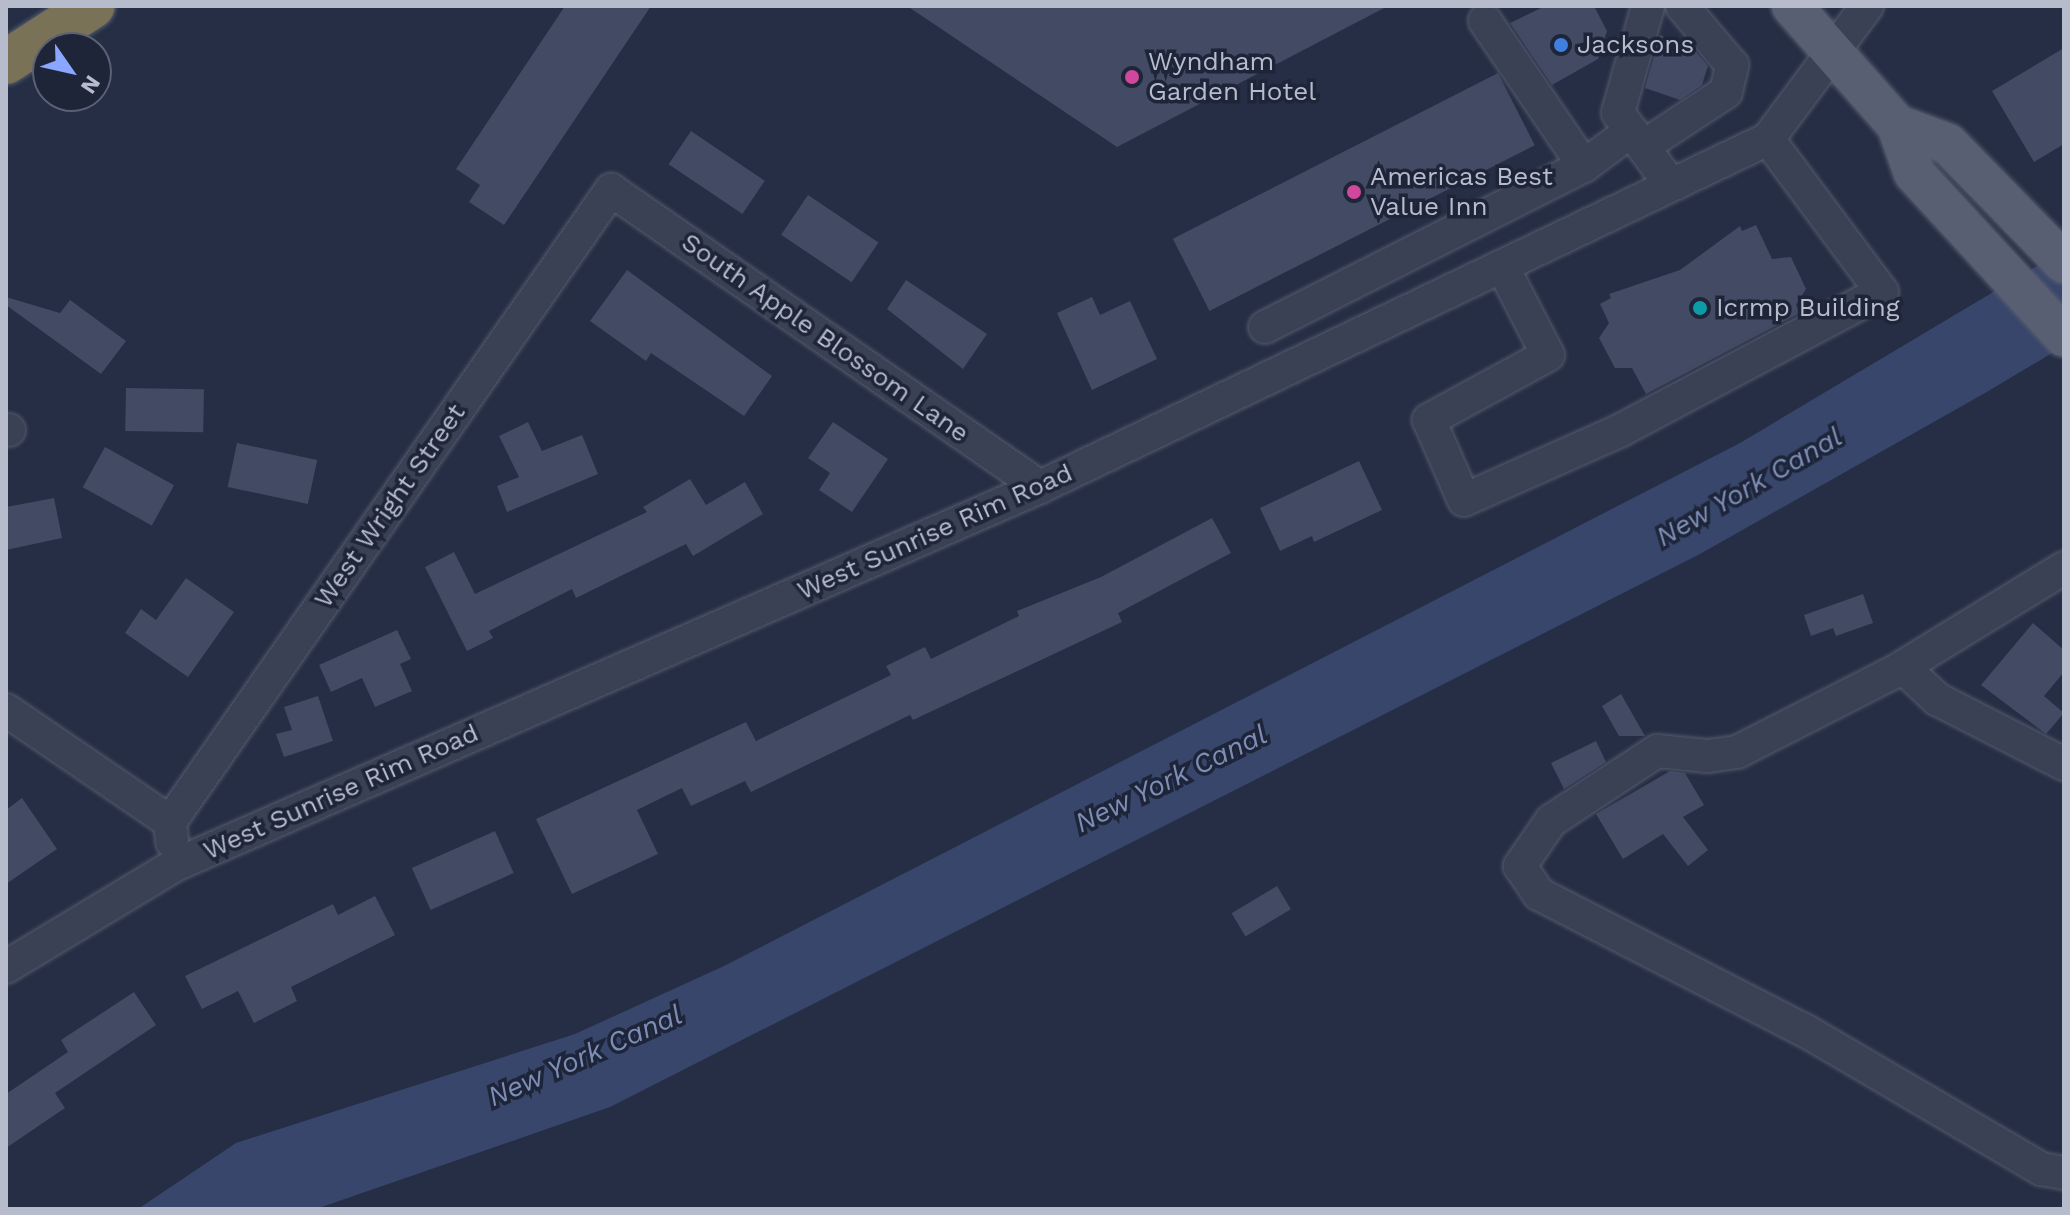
<!DOCTYPE html>
<html>
<head>
<meta charset="utf-8">
<style>
  body { margin:0 }
  #map { position:relative; width:2070px; height:1215px; overflow:hidden; background:#252e44; font-family:"Work Sans",sans-serif }
  div>[style] { position:absolute }
  [style*='--x'] { left:calc(var(--x)*1px); top:calc(var(--y)*1px); width:calc(var(--w)*1px); rotate:calc(var(--a)*1deg) }
  .water>* { inset:0; background:#38466c }
  .building>* { inset:0; background:#424a64; transform-origin:0 0 }
  .roads { filter:drop-shadow(0 0 2px #555b6e) drop-shadow(0 0 2px #555b6e) }
  .minor>* { height:32px; margin:-16px; padding:0 16px; transform-origin:16px; border-radius:16px; background:#3a4154 }
  .major>* { height:40px; margin:-20px; padding:0 20px; transform-origin:20px; border-radius:20px; background:#585f73 }
  .highway>* { height:44px; margin:-22px; padding:0 22px; transform-origin:22px; border-radius:22px; background:#7a7256 }
  .dots>* { width:22px; height:22px; translate:-50% -50%; box-sizing:border-box; border:4px solid #1e2539; border-radius:50% }
  span { translate:-50% -50%; white-space:nowrap; text-align:center; line-height:1.15; -webkit-text-stroke:7px #1e2539; paint-order:stroke }
  .poi-label { font-size:26px; color:#b7bccd }
  .left { translate:0 -50%; text-align:left }
  .street-label { font-size:26px; color:#b7bccd }
  .water-label { font-size:28px; color:#7d8db6; font-style:italic }
  .frame { position:absolute; inset:0; border:8px solid #b7bccd; pointer-events:none }
  .north { position:absolute; left:32px; top:32px; width:80px; height:80px; box-sizing:border-box; background:#1e2539; border:2px solid #5b6174; border-radius:50%; rotate:124deg; font-size:22px; font-weight:700; line-height:32px; text-align:center; color:#b7bccd }
  .north::after { content:''; display:block; margin:auto; width:28px; height:36px; background:#8ba6fe; clip-path:polygon(50% 0,100% 100%,50% 72%,0 100%) }
</style>
</head>
<body>
<div id="map">
  <div class="water">
    <i style="clip-path:polygon(2064px 250px,2064px 346px,1985px 393px,1700px 554px,610px 1107px,316px 1209px,138px 1209px,236px 1143px,575px 1034px,724px 966px,1740px 443px)"></i>
  </div>
  <div class="building">
    <i style="clip-path:polygon(565px 6px,651px 6px,504px 225px,469px 202px,480px 185px,456px 169px)"></i>
    <i style="clip-path:polygon(907px 6px,1388px 6px,1117px 147px)"></i>
    <i style="clip-path:polygon(1545px 6px,1594px 6px,1607px 31px,1598px 59px,1552px 85px,1510px 23px)"></i>
    <i style="clip-path:polygon(1660px 35px,1690px 45px,1708px 66px,1702px 85px,1680px 100px,1645px 88px)"></i>
    <i style="clip-path:polygon(2064px 48px,2064px 144px,2034px 162px,1992px 91px)"></i>
    <i style="left:1498px;top:73px;width:81px;height:365px;rotate:63deg"></i>
    <i style="left:691px;top:131px;width:89px;height:40px;rotate:34deg"></i>
    <i style="left:808px;top:195px;width:85px;height:48px;rotate:34deg"></i>
    <i style="clip-path:polygon(1756px 225px,1772px 259px,1791px 257px,1806px 289px,1796px 305px,1800px 313px,1646px 394px,1632px 368px,1615px 368px,1599px 338px,1609px 323px,1600px 304px,1611px 298px,1609px 294px,1680px 270px,1740px 226px,1742px 231px)"></i>
    <i style="clip-path:polygon(627px 270px,772px 376px,744px 416px,651px 353px,646px 361px,590px 321px)"></i>
    <i style="clip-path:polygon(906px 280px,987px 334px,963px 369px,887px 309px)"></i>
    <i style="clip-path:polygon(6px 297px,60px 313px,70px 300px,126px 341px,101px 374px,6px 305px)"></i>
    <i style="clip-path:polygon(1092px 297px,1100px 315px,1130px 301px,1157px 359px,1092px 390px,1057px 313px)"></i>
    <i style="left:126px;top:388px;width:78px;height:43px;rotate:1deg"></i>
    <i style="clip-path:polygon(528px 422px,542px 451px,582px 435px,598px 474px,507px 512px,497px 486px,519px 477px,499px 436px)"></i>
    <i style="clip-path:polygon(833px 422px,888px 459px,852px 512px,819px 490px,830px 473px,808px 458px)"></i>
    <i style="left:237px;top:443px;width:82px;height:45px;rotate:12deg"></i>
    <i style="left:105px;top:447px;width:79px;height:46px;rotate:29deg"></i>
    <i style="clip-path:polygon(1359px 461px,1382px 510px,1314px 542px,1312px 536px,1280px 551px,1260px 508px)"></i>
    <i style="clip-path:polygon(690px 479px,706px 505px,745px 482px,763px 514px,693px 556px,686px 544px,576px 598px,572px 589px,489px 631px,493px 638px,467px 651px,425px 567px,454px 552px,475px 594px,647px 512px,643px 507px)"></i>
    <i style="clip-path:polygon(54px 498px,62px 538px,6px 550px,6px 507px)"></i>
    <i style="clip-path:polygon(1212px 518px,1231px 553px,1118px 613px,1122px 622px,913px 720px,910px 715px,751px 792px,745px 781px,691px 806px,682px 788px,637px 810px,658px 854px,572px 894px,536px 819px,746px 722px,756px 741px,891px 675px,886px 666px,925px 647px,931px 659px,1019px 616px,1017px 611px,1101px 577px)"></i>
    <i style="clip-path:polygon(186px 578px,234px 612px,188px 677px,125px 633px,141px 609px,156px 620px)"></i>
    <i style="clip-path:polygon(1863px 594px,1873px 623px,1836px 636px,1833px 628px,1811px 636px,1804px 615px)"></i>
    <i style="clip-path:polygon(2033px 623px,2064px 650px,2064px 672px,2044px 696px,2064px 713px,2046px 734px,1981px 685px)"></i>
    <i style="clip-path:polygon(397px 630px,411px 659px,400px 664px,412px 691px,375px 707px,362px 678px,331px 692px,319px 665px)"></i>
    <i style="clip-path:polygon(1621px 694px,1645px 736px,1619px 736px,1602px 706px)"></i>
    <i style="clip-path:polygon(318px 696px,333px 741px,284px 757px,276px 734px,292px 730px,284px 707px)"></i>
    <i style="clip-path:polygon(1596px 741px,1606px 762px,1564px 789px,1551px 763px)"></i>
    <i style="clip-path:polygon(1670px 771px,1685px 773px,1704px 805px,1683px 817px,1708px 850px,1688px 866px,1663px 834px,1623px 859px,1596px 814px)"></i>
    <i style="clip-path:polygon(22px 798px,57px 849px,6px 884px,6px 810px)"></i>
    <i style="left:495px;top:831px;width:46px;height:91px;rotate:66deg"></i>
    <i style="left:1277px;top:886px;width:27px;height:53px;rotate:59deg"></i>
    <i style="clip-path:polygon(375px 896px,395px 935px,291px 987px,297px 1001px,254px 1023px,238px 991px,202px 1009px,185px 976px,333px 904px,338px 915px)"></i>
    <i style="clip-path:polygon(134px 992px,156px 1025px,55px 1093px,65px 1108px,6px 1148px,6px 1094px,68px 1052px,61px 1040px)"></i>
  </div>
  <div class="roads">
    <div class="minor">
      <i style="--x:1648;--y:6;--w:111;--a:105.7"></i>
      <i style="--x:1618;--y:113;--w:89;--a:53.6"></i>
      <i style="--x:1644;--y:146;--w:98;--a:-33.4"></i>
      <i style="--x:1726;--y:92;--w:28;--a:-77"></i>
      <i style="--x:1732;--y:65;--w:77;--a:-130.3"></i>
      <i style="--x:1584;--y:166;--w:59;--a:-36.7"></i>
      <i style="--x:1502;--y:266;--w:100;--a:62.7"></i>
      <i style="--x:1548;--y:355;--w:136;--a:151.4"></i>
      <i style="--x:1429;--y:420;--w:87;--a:66.4"></i>
      <i style="--x:1464;--y:500;--w:172;--a:-24"></i>
      <i style="--x:1621;--y:430;--w:295;--a:-27.9"></i>
      <i style="--x:1882;--y:292;--w:191;--a:-126.7"></i>
      <i style="--x:1265;--y:327;--w:357;--a:-26.8"></i>
      <i style="--x:1584;--y:166;--w:176;--a:-124.3"></i>
      <i style="--x:6;--y:430;--w:3;--a:0"></i>
      <i style="--x:2064;--y:568;--w:199;--a:148.5"></i>
      <i style="--x:1894;--y:672;--w:176;--a:153"></i>
      <i style="--x:1737;--y:752;--w:30;--a:172"></i>
      <i style="--x:1707;--y:756;--w:50;--a:-174.3"></i>
      <i style="--x:1657;--y:751;--w:127;--a:146.6"></i>
      <i style="--x:1551;--y:821;--w:55;--a:124.6"></i>
      <i style="--x:1520;--y:866;--w:34;--a:56"></i>
      <i style="--x:1539;--y:894;--w:300;--a:27.2"></i>
      <i style="--x:1806;--y:1031;--w:273;--a:30.4"></i>
      <i style="--x:2041;--y:1169;--w:23;--a:10"></i>
      <i style="--x:1903;--y:667;--w:47;--a:43.3"></i>
      <i style="--x:1937;--y:699;--w:143;--a:27.1"></i>
      <i style="--x:6;--y:710;--w:199;--a:34.3"></i>
      <i style="--x:170;--y:822;--w:20;--a:84"></i>
      <i style="--x:170;--y:822;--w:771;--a:-55.09"></i>
      <i style="--x:611;--y:190;--w:522;--a:34.7"></i>
      <i style="--x:6;--y:967;--w:197;--a:-31.1"></i>
      <i style="--x:175;--y:865;--w:944;--a:-23.61"></i>
      <i style="--x:1040;--y:487;--w:807;--a:-25.55"></i>
      <i style="--x:1768;--y:139;--w:166;--a:-53.3"></i>
    </div>
    <div class="major">
      <i style="--x:1792;--y:6;--w:159;--a:48.6"></i>
      <i style="--x:1897;--y:125;--w:51;--a:70.5"></i>
      <i style="--x:1914;--y:173;--w:222;--a:47.4"></i>
      <i style="--x:1897;--y:125;--w:54;--a:20.4"></i>
      <i style="--x:1948;--y:144;--w:166;--a:45.7"></i>
    </div>
    <div class="highway">
      <i style="--x:6;--y:62;--w:103;--a:-32.8"></i>
    </div>
  </div>
  <div class="dots">
    <i style="left:1561px;top:45px;background:#3f7fe0"></i>
    <i style="left:1132px;top:77px;background:#d1479c"></i>
    <i style="left:1354px;top:192px;background:#d1479c"></i>
    <i style="left:1700px;top:308px;background:#0f9aa8"></i>
  </div>
  <div class="poi-label">
    <span class="left" style="left:1577px;top:45px">Jacksons</span>
    <span class="left" style="left:1148px;top:77px">Wyndham<br>Garden Hotel</span>
    <span class="left" style="left:1370px;top:192px">Americas Best<br>Value Inn</span>
    <span class="left" style="left:1716px;top:308px">Icrmp Building</span>
  </div>
  <div class="street-label">
    <span style="left:825px;top:338px;rotate:35deg">South Apple Blossom Lane</span>
    <span style="left:390px;top:506px;rotate:-55deg">West Wright Street</span>
    <span style="left:935px;top:532px;rotate:-24deg">West Sunrise Rim Road</span>
    <span style="left:341px;top:792px;rotate:-24deg">West Sunrise Rim Road</span>
  </div>
  <div class="water-label">
    <span style="left:1749px;top:487px;rotate:-30deg">New York Canal</span>
    <span style="left:1171px;top:779px;rotate:-26deg">New York Canal</span>
    <span style="left:585px;top:1056px;rotate:-24deg">New York Canal</span>
  </div>
  <div class="frame"></div>
  <div class="north">N</div>
</div>
</body>
</html>
